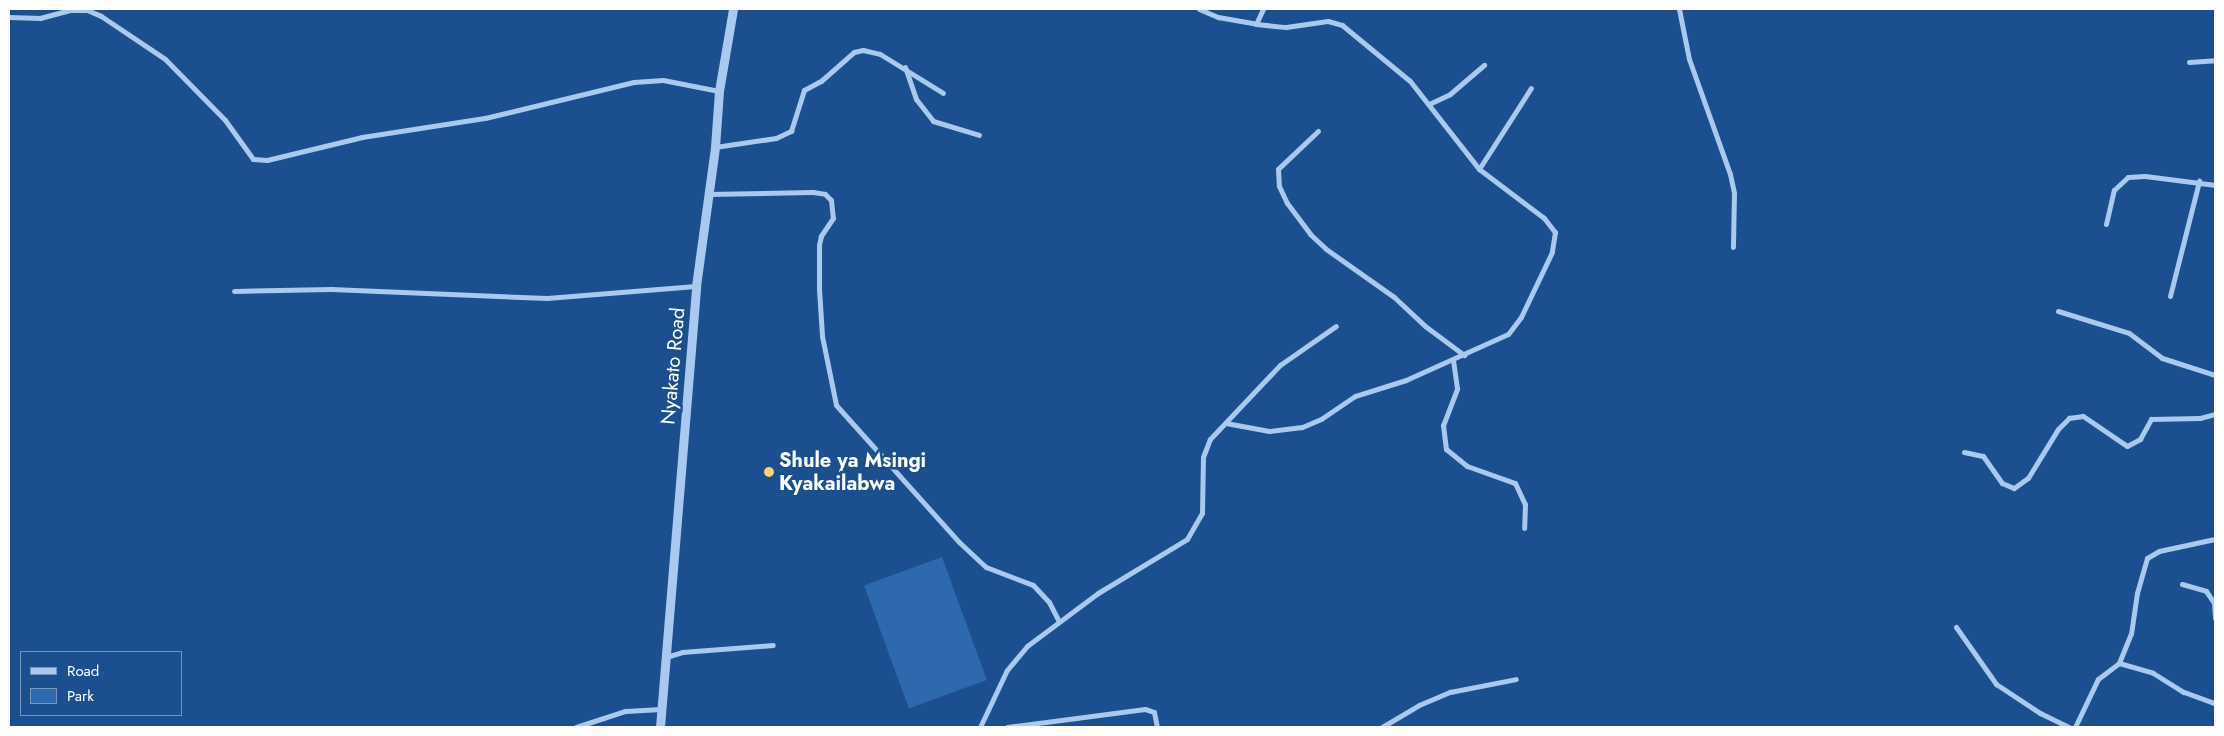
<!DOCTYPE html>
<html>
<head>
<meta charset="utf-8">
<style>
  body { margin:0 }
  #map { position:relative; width:2224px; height:736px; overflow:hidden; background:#1b4f8f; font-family:Jost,sans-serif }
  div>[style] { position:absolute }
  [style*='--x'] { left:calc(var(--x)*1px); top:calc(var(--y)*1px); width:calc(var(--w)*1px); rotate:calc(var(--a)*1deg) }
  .green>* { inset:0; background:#2e69ad; transform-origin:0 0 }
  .minor>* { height:5px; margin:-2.5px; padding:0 2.5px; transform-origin:2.5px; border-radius:2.5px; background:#a9c9ee }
  .tertiary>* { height:9px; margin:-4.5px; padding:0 4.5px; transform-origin:4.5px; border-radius:4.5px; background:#a9c9ee }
  .dots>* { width:14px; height:14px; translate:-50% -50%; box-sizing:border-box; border:2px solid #1b4f8f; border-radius:50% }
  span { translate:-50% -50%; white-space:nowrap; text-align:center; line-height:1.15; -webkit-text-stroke:5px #1b4f8f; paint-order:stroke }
  .street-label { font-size:20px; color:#fff }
  .poi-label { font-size:20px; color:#fff; font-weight:700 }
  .left { translate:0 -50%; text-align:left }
  .frame { position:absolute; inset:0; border:10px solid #fff; pointer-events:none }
  .legend { position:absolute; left:20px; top:651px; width:162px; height:65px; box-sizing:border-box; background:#1b4f8f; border:1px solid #7695bc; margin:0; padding:6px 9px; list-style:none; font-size:15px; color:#fff }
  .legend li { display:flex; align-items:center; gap:10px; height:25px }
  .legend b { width:25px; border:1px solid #7695bc }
</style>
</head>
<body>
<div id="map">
  <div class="green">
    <i style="left:942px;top:557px;width:131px;height:83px;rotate:70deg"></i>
  </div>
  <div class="minor">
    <i style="--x:1199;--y:9;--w:21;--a:23"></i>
    <i style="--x:1218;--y:17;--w:39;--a:10"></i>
    <i style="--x:1256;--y:24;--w:30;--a:6"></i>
    <i style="--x:1286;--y:27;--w:42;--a:-8.1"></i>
    <i style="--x:1328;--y:21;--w:15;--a:16"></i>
    <i style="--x:1342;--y:25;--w:88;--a:39.5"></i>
    <i style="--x:1410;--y:81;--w:112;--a:51.9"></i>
    <i style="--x:1479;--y:169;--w:81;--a:37"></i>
    <i style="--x:1544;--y:218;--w:18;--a:52"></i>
    <i style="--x:1555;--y:232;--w:20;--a:99"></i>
    <i style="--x:1552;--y:252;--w:72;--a:115.5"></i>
    <i style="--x:1521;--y:317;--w:21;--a:127"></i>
    <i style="--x:1508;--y:334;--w:112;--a:155.7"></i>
    <i style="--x:1406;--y:380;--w:53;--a:162.6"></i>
    <i style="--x:1355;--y:396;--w:41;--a:145.9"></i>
    <i style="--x:1321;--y:419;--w:21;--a:157"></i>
    <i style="--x:1302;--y:427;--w:33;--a:173"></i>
    <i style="--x:1269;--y:431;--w:44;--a:-169.5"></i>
    <i style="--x:1679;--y:9;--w:51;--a:78.7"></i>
    <i style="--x:1689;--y:59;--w:122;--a:70.4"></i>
    <i style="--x:1730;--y:174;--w:19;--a:78"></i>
    <i style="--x:1734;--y:193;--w:54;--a:91.1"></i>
    <i style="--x:9;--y:17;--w:31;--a:2"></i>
    <i style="--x:40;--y:18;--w:30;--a:-15"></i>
    <i style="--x:69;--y:10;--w:18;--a:0"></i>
    <i style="--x:87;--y:10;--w:15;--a:23"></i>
    <i style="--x:101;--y:16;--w:77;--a:33.9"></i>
    <i style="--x:165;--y:59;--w:86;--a:45.5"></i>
    <i style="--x:225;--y:120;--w:48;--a:54.3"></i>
    <i style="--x:253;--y:159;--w:14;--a:4"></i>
    <i style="--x:267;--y:160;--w:98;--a:-13.6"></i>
    <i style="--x:362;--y:137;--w:124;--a:-8.8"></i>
    <i style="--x:485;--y:118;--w:153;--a:-13.6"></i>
    <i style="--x:634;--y:82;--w:29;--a:-4"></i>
    <i style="--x:663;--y:80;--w:57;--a:11.1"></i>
    <i style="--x:1256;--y:24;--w:17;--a:-65"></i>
    <i style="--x:2189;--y:62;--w:26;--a:-4"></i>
    <i style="--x:905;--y:67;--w:34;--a:71"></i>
    <i style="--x:916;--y:99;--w:28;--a:52"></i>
    <i style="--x:933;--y:121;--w:48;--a:16.9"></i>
    <i style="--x:1429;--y:104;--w:23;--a:-25"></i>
    <i style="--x:1450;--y:94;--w:45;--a:-40.5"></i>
    <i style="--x:1318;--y:131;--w:55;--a:136.5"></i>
    <i style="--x:1278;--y:169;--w:17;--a:87"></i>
    <i style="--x:1279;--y:186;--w:19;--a:65"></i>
    <i style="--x:1287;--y:203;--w:39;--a:53"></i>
    <i style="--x:1310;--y:234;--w:22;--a:43"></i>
    <i style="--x:1326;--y:249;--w:83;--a:35.2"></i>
    <i style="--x:1394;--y:297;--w:42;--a:43.1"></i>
    <i style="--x:1425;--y:326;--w:49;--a:36.6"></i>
    <i style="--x:715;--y:147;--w:62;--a:-8.4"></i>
    <i style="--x:776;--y:138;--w:17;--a:-25"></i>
    <i style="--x:791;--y:131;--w:43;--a:-72.4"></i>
    <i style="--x:804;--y:90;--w:19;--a:-28"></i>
    <i style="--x:821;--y:81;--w:44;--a:-41.3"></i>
    <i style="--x:854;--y:52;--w:9;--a:-13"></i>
    <i style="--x:863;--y:50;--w:17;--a:13"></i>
    <i style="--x:880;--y:54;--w:74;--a:31.8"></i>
    <i style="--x:1479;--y:169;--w:96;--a:-57.3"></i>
    <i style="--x:707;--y:194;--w:106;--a:-1.1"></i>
    <i style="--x:813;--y:192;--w:12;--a:9"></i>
    <i style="--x:825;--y:194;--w:8;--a:45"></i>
    <i style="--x:831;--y:200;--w:18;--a:84"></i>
    <i style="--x:833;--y:218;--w:22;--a:124"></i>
    <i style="--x:821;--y:236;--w:9;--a:103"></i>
    <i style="--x:819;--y:245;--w:44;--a:90"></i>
    <i style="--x:819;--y:289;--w:47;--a:86.3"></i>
    <i style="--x:822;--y:336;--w:70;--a:78.5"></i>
    <i style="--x:836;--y:405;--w:184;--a:48.1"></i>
    <i style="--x:959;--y:542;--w:37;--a:43"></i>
    <i style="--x:986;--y:567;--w:50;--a:21"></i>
    <i style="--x:1033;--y:585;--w:23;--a:47"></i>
    <i style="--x:1049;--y:602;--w:22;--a:63"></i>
    <i style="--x:2106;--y:224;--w:35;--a:-77"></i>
    <i style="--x:2114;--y:190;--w:19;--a:-43"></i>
    <i style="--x:2128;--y:177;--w:17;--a:-3"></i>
    <i style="--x:2145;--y:176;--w:71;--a:7.3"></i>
    <i style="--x:234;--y:291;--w:97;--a:-1.2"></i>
    <i style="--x:331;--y:289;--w:216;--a:2.4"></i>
    <i style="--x:547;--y:298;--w:149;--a:-4.6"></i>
    <i style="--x:2170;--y:296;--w:119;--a:-75.8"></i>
    <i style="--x:2058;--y:311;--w:74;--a:17.2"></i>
    <i style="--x:2129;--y:333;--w:41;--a:37.1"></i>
    <i style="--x:2162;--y:358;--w:56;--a:17.8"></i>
    <i style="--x:1453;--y:360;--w:29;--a:82"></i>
    <i style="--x:1457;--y:389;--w:39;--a:111"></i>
    <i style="--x:1443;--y:425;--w:24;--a:83"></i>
    <i style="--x:1446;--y:449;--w:27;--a:39"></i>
    <i style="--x:1467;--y:466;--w:51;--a:19.5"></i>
    <i style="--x:1515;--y:483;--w:23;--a:65"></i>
    <i style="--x:1525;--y:504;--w:24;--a:92"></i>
    <i style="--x:1964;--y:452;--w:19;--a:12"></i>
    <i style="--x:1983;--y:456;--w:33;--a:55"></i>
    <i style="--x:2002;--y:483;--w:13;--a:23"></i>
    <i style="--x:2014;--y:488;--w:17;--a:-36"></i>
    <i style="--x:2028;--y:478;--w:57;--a:-58.5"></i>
    <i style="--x:2058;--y:429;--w:16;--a:-45"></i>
    <i style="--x:2069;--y:418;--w:14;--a:-8"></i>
    <i style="--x:2083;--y:416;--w:53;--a:34.3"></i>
    <i style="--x:2127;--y:446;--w:15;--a:-28"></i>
    <i style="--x:2140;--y:439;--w:23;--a:-61"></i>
    <i style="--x:2151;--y:419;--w:49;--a:-1.2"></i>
    <i style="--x:2200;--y:418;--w:16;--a:-15"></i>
    <i style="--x:2182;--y:584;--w:25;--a:16"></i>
    <i style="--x:2206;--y:591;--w:14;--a:56"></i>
    <i style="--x:2214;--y:603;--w:15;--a:86"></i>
    <i style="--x:1956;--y:627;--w:70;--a:54.9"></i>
    <i style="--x:1996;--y:684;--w:53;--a:33.4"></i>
    <i style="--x:2040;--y:713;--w:32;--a:26"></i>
    <i style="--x:666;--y:657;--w:17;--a:-17"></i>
    <i style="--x:682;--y:652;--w:91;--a:-4.4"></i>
    <i style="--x:2119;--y:663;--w:31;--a:-68"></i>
    <i style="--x:2131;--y:634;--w:41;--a:-81.7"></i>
    <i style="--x:2137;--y:593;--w:36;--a:-74"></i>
    <i style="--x:2147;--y:558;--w:14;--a:-30"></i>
    <i style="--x:2159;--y:551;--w:57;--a:-12.1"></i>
    <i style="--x:576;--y:727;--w:52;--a:-18.1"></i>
    <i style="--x:625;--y:711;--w:36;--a:-3"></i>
    <i style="--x:980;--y:727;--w:63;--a:-64.7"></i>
    <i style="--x:1007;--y:670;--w:31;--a:-50"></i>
    <i style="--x:1027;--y:646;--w:89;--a:-36.7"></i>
    <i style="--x:1098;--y:593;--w:104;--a:-31.2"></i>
    <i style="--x:1187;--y:539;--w:30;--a:-60"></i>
    <i style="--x:1202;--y:513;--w:56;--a:-89"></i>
    <i style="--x:1203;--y:457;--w:19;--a:-69"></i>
    <i style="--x:1210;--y:439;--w:102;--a:-46.6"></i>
    <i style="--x:1280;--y:365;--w:68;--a:-34.9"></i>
    <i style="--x:1007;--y:727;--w:139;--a:-7.4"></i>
    <i style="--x:1145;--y:709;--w:9;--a:18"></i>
    <i style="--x:1154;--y:712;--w:15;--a:79"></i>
    <i style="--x:1382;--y:727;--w:43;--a:-30.7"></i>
    <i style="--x:1419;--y:705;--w:34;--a:-23"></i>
    <i style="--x:1450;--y:692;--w:67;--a:-11.1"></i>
    <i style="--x:2075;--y:727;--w:53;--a:-64.4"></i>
    <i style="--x:2098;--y:679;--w:26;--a:-37"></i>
    <i style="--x:2119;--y:663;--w:35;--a:16"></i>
    <i style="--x:2153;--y:673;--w:36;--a:32"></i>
    <i style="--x:2184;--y:692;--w:33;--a:20"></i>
  </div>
  <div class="tertiary">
    <i style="--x:660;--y:727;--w:442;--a:-85.3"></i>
    <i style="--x:696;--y:286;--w:140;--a:-82.2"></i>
    <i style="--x:715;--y:147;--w:56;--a:-85.9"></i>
    <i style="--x:719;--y:91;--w:83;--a:-80.3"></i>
  </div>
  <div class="dots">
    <i style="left:769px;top:472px;background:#ffd166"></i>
  </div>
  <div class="street-label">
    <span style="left:673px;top:366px;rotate:-85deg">Nyakato Road</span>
  </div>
  <div class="poi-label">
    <span class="left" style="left:779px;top:472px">Shule ya Msingi<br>Kyakailabwa</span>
  </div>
  <div class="frame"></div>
  <ul class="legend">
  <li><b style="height:6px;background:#a9c9ee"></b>Road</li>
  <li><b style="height:14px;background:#2e69ad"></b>Park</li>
  </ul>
</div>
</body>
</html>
